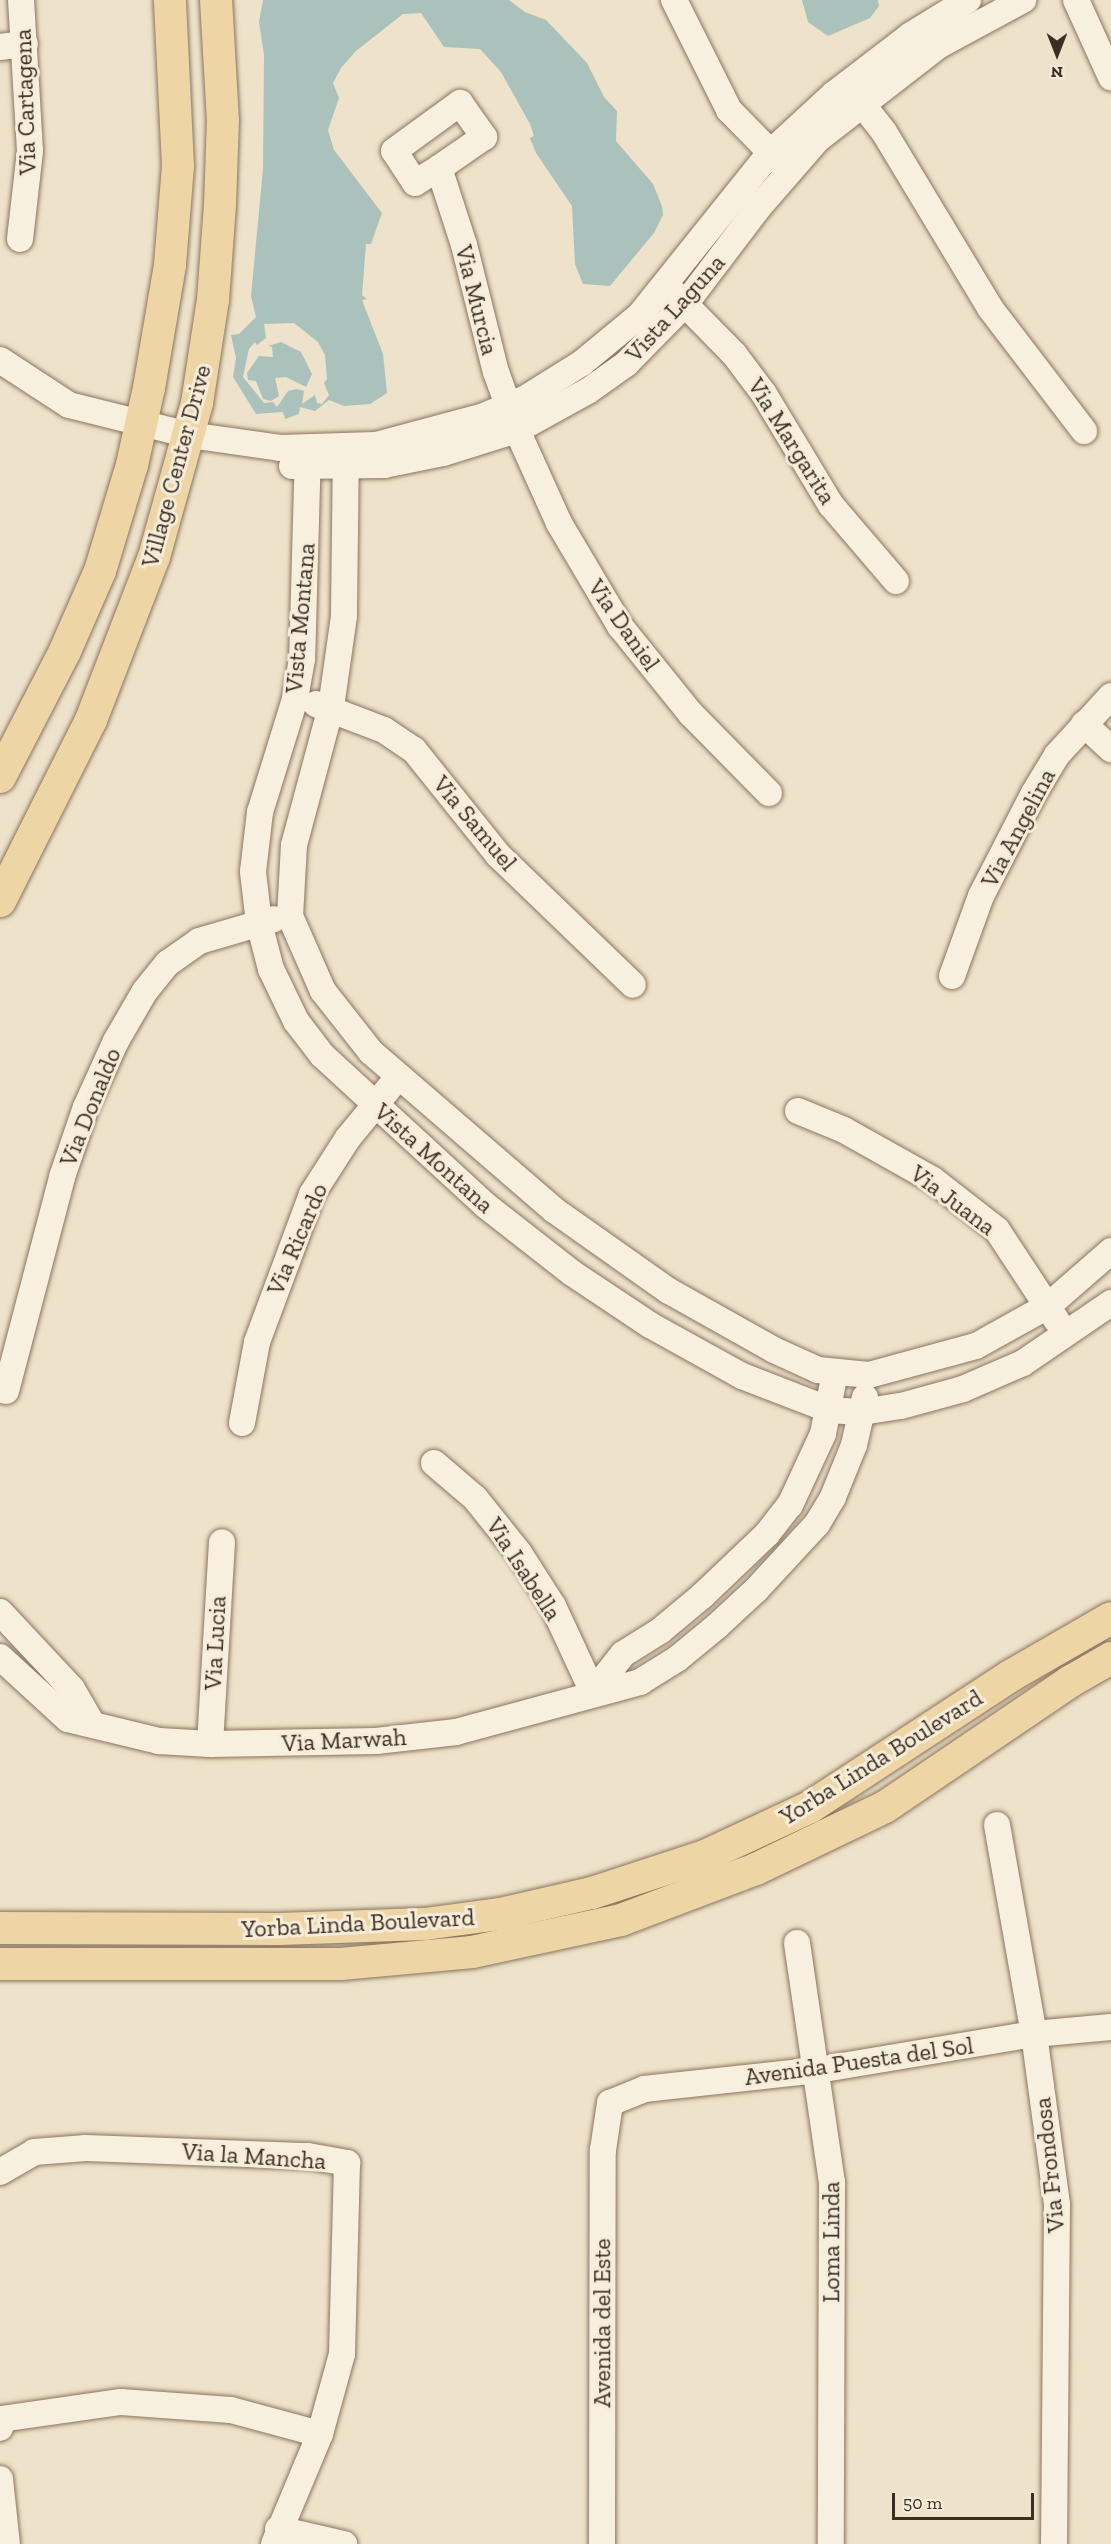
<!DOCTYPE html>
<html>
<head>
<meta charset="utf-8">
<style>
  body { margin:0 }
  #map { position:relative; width:1111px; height:2544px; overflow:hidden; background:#eee2ca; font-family:"Zilla Slab",serif }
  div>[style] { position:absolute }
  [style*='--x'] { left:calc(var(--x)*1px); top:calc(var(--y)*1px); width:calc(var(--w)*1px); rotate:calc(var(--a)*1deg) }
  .water>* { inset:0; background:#aac2bb }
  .roads { filter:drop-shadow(0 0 2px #8a755f) drop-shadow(0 0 2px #8a755f) }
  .minor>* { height:26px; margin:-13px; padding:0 13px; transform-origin:13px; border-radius:13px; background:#f8f0de }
  .major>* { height:32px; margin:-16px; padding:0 16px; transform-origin:16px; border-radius:16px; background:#eed5a5 }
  span { translate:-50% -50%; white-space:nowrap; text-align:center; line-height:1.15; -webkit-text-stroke:6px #f5edda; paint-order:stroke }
  .street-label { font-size:24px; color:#3b2d22 }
  .north { position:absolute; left:1027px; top:24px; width:60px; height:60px; -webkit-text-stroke:4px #f5edda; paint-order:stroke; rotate:180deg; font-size:16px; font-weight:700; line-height:24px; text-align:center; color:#3b2d22 }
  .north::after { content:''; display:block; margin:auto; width:21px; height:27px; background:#3b2d22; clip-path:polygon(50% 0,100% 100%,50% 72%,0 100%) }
  .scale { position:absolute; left:892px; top:2493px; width:142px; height:27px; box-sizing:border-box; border:3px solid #3b2d22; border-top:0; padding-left:8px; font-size:18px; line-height:21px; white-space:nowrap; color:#3b2d22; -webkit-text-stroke:4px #f5edda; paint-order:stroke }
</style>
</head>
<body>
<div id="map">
  <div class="water">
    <i style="clip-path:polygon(evenodd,263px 0,509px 0,525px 12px,546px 20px,587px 63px,604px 97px,617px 111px,616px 141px,653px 184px,662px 206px,663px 215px,654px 233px,610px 286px,583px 284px,575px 264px,572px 206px,536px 153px,530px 138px,534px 136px,530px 124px,501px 72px,480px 49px,444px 47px,421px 13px,403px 14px,356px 51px,341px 68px,333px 83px,339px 98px,328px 130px,334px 150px,382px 213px,371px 244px,366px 244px,362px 295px,367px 299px,362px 300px,383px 354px,387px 393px,370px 404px,344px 406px,329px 400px,315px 411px,300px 407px,299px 414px,285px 419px,283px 412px,256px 414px,233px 377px,236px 358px,231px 335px,239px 334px,256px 317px,251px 296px,263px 169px,264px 55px,259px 22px,263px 0,294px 323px,318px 342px,325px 355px,327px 379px,324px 383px,329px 395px,322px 404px,317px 403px,315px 395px,302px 404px,304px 391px,297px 389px,288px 391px,277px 407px,273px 402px,264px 403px,243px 377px,249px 349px,255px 342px,257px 345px,266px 338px,264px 324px,294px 323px)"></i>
    <i style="clip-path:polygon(802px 0,878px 0,879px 6px,870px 18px,828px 36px,808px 22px)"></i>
    <i style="clip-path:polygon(281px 342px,301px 352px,312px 374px,306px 387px,286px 377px,275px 378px,279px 396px,271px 401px,263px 399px,256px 381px,248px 380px,247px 373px,259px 356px,273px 357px,272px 347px,268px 346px)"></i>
  </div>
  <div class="roads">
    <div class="minor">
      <i style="--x:674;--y:0;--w:123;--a:63.4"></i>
      <i style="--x:729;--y:110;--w:74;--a:45.5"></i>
      <i style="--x:1076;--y:0;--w:85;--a:65.6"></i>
      <i style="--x:0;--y:47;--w:25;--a:-7"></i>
      <i style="--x:851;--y:90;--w:53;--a:51.8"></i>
      <i style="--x:884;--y:132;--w:205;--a:58.9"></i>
      <i style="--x:990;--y:308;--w:155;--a:52.6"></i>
      <i style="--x:439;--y:168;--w:28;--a:148"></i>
      <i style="--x:415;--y:183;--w:38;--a:-123"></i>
      <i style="--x:394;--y:151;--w:82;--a:-36"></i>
      <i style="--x:460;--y:103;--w:42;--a:54.8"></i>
      <i style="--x:484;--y:137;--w:55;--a:145.4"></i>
      <i style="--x:439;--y:168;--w:81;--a:72"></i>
      <i style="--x:464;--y:245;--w:131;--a:75.9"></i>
      <i style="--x:496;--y:372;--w:62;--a:70.1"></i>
      <i style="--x:517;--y:430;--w:102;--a:65.7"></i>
      <i style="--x:559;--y:523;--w:120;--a:59.4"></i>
      <i style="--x:620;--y:626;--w:113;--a:51.1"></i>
      <i style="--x:691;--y:714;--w:111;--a:45.4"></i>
      <i style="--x:20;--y:239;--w:89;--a:-83.5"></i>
      <i style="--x:30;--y:151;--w:151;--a:-93.4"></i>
      <i style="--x:674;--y:293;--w:86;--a:45.5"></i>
      <i style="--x:734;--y:354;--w:50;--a:53.1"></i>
      <i style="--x:764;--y:394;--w:130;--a:58.9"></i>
      <i style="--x:831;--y:505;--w:100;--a:49.5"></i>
      <i style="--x:0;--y:360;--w:82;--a:33.1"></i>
      <i style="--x:69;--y:405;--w:124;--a:14"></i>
      <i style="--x:189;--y:435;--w:92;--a:8.1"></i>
      <i style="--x:280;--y:448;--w:96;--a:-1.8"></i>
      <i style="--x:376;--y:445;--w:112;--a:-15"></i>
      <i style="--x:484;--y:416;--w:46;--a:-23.2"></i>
      <i style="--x:526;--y:398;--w:66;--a:-32"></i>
      <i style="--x:582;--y:363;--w:75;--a:-39.6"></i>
      <i style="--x:640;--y:315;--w:208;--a:-51.3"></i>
      <i style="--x:770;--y:153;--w:87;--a:-42.7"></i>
      <i style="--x:834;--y:94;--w:97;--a:-37.5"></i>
      <i style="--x:911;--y:35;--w:67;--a:-31.6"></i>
      <i style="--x:346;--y:448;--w:168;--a:90.7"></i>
      <i style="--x:344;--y:616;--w:92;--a:98.1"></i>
      <i style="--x:331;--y:707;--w:143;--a:105"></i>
      <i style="--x:294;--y:845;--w:71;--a:93.2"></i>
      <i style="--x:290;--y:916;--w:82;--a:66.3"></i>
      <i style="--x:323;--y:991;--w:78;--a:51.8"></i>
      <i style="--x:371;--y:1052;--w:242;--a:40.8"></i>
      <i style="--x:554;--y:1210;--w:141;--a:35.2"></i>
      <i style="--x:669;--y:1291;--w:120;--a:29.3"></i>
      <i style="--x:774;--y:1350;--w:48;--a:24.4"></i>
      <i style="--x:818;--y:1370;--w:51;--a:5.6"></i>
      <i style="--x:869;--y:1375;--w:111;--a:-15.2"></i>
      <i style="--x:976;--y:1346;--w:82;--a:-29.1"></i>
      <i style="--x:1048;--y:1306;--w:84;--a:-41.1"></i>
      <i style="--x:308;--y:449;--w:210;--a:91.6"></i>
      <i style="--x:302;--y:659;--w:41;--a:99.9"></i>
      <i style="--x:295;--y:699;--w:118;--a:107.2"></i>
      <i style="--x:260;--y:812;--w:60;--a:96.7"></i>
      <i style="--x:253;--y:872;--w:51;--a:83.3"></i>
      <i style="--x:259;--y:923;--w:48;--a:75.4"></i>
      <i style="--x:271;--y:969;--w:58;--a:64.3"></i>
      <i style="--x:296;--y:1021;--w:43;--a:52.6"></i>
      <i style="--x:322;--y:1055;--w:222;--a:42.6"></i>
      <i style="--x:485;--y:1205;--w:110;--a:38"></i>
      <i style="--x:572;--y:1273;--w:94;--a:33.7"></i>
      <i style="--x:650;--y:1325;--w:105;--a:29"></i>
      <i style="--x:742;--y:1376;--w:94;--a:21.1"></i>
      <i style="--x:830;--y:1410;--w:32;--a:4"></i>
      <i style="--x:862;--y:1412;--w:39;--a:-9"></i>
      <i style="--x:901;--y:1406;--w:64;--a:-15.3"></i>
      <i style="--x:963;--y:1389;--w:65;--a:-23.4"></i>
      <i style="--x:1023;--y:1363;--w:107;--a:-34.3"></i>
      <i style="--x:292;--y:466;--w:92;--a:-0.6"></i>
      <i style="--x:384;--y:465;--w:60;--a:-11.5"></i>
      <i style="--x:443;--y:453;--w:77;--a:-17.3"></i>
      <i style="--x:517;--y:430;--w:81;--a:-28.8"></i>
      <i style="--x:588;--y:391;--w:47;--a:-35.4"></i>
      <i style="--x:626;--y:364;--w:86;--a:-45.5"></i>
      <i style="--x:686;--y:303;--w:119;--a:-52.8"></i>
      <i style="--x:758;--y:208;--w:91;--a:-49"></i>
      <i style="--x:818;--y:139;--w:152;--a:-37.8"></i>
      <i style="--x:938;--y:46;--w:97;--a:-28.4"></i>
      <i style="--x:316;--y:704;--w:73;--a:20.9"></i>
      <i style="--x:384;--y:730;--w:36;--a:34"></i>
      <i style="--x:414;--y:750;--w:134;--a:51.3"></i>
      <i style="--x:498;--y:855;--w:187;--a:43.9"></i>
      <i style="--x:1084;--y:724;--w:37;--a:43"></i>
      <i style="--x:952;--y:976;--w:85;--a:-70.1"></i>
      <i style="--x:981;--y:896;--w:116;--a:-62.8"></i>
      <i style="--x:1034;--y:793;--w:44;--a:-58.8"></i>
      <i style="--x:1057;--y:755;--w:80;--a:-47.5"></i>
      <i style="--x:798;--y:1111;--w:50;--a:22.4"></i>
      <i style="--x:844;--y:1130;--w:102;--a:29.3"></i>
      <i style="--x:933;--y:1180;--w:81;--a:38"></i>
      <i style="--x:997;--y:1230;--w:109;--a:56.6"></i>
      <i style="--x:6;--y:1391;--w:221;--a:-75.3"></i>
      <i style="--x:62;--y:1177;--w:74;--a:-71.1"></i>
      <i style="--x:86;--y:1107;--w:72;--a:-65.6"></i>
      <i style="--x:116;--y:1041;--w:58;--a:-59.9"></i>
      <i style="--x:145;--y:991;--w:36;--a:-51"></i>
      <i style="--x:168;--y:963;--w:38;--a:-35"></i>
      <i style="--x:199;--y:941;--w:78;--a:-16.3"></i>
      <i style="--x:242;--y:1423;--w:82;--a:-79.5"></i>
      <i style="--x:257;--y:1342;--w:158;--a:-69.6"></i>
      <i style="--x:312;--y:1194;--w:67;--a:-57.3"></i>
      <i style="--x:348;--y:1138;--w:80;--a:-50.6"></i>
      <i style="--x:434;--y:1463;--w:54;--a:40.5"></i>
      <i style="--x:475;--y:1498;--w:70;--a:51.3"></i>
      <i style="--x:519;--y:1553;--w:63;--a:57.3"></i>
      <i style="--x:553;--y:1606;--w:95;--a:65.1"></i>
      <i style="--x:0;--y:1612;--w:105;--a:46.9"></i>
      <i style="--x:72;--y:1689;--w:39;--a:60"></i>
      <i style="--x:0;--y:1657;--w:92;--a:42.4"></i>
      <i style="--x:68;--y:1719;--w:94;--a:13.6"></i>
      <i style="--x:159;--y:1741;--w:51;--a:3.4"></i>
      <i style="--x:210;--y:1744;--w:166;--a:-1"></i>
      <i style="--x:376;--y:1741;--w:81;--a:-6.4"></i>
      <i style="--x:456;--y:1732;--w:191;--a:-15.2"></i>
      <i style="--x:640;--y:1682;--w:44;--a:-31.9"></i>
      <i style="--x:677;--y:1659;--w:52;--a:-39.5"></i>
      <i style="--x:717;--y:1626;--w:53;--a:-42.7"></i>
      <i style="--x:756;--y:1590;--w:90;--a:-47.3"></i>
      <i style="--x:817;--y:1524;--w:31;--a:-59"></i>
      <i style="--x:833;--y:1497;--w:56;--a:-68"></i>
      <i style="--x:854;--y:1445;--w:49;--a:-77.1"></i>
      <i style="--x:593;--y:1692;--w:48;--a:-51.7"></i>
      <i style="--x:623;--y:1654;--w:44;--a:-31.9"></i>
      <i style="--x:660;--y:1631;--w:55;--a:-39.8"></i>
      <i style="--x:702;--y:1596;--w:90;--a:-43.6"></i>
      <i style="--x:767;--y:1534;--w:37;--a:-52"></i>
      <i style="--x:790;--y:1505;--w:78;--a:-65.1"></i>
      <i style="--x:823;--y:1434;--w:63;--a:-79"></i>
      <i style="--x:210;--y:1744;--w:202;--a:-86.6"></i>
      <i style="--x:997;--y:1825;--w:212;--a:80"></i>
      <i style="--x:1034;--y:2034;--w:172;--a:82.3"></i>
      <i style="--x:1057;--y:2204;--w:340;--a:90.5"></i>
      <i style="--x:797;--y:1943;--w:242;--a:81.7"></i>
      <i style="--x:832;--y:2182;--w:362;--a:90.2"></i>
      <i style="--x:0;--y:2172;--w:39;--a:-30"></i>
      <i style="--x:34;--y:2152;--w:52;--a:-4.4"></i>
      <i style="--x:86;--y:2148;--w:222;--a:2.1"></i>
      <i style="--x:308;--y:2156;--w:40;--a:10"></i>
      <i style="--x:347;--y:2163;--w:191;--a:91.5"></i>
      <i style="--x:342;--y:2354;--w:83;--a:105.4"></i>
      <i style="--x:320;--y:2434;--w:119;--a:112.7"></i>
      <i style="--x:0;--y:2428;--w:9;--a:-84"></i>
      <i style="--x:1;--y:2419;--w:121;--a:-8.1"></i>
      <i style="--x:121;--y:2402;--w:110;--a:4.2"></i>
      <i style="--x:231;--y:2410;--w:92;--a:15.1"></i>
      <i style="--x:0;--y:2479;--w:65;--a:83.9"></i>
      <i style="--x:278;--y:2529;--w:68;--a:12.8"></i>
      <i style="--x:602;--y:2544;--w:394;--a:-89.9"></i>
      <i style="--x:603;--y:2150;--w:48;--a:-81.5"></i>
      <i style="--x:610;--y:2103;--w:37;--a:-22"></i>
      <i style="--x:644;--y:2089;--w:175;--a:-6.2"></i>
      <i style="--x:818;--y:2070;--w:219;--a:-9.5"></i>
      <i style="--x:1034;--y:2034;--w:77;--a:-5.2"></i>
    </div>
    <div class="major">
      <i style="--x:0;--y:777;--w:142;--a:-62.7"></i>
      <i style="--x:65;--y:651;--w:87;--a:-66.4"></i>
      <i style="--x:100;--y:571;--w:111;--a:-73.2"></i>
      <i style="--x:132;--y:465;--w:79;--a:-77.6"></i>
      <i style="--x:149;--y:388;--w:125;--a:-80.3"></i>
      <i style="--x:170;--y:265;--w:99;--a:-85.4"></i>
      <i style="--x:178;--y:166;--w:166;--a:-92.8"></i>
      <i style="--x:0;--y:901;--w:203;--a:-63.3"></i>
      <i style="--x:91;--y:720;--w:175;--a:-68.9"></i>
      <i style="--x:154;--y:557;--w:160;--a:-74.4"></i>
      <i style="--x:197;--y:403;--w:104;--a:-81.2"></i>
      <i style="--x:213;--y:300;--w:95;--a:-85.8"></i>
      <i style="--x:220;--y:205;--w:84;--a:-88"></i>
      <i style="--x:223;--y:121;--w:121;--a:-93.3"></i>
      <i style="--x:0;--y:1928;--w:279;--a:0.2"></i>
      <i style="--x:279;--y:1929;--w:146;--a:-2"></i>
      <i style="--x:425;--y:1924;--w:76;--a:-7.6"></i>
      <i style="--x:500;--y:1914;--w:94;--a:-12.9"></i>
      <i style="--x:592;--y:1893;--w:119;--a:-18.1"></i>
      <i style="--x:705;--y:1856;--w:116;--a:-25"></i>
      <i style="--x:810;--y:1807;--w:241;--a:-33.2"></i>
      <i style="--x:1012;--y:1675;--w:114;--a:-29.9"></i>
      <i style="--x:0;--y:1964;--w:341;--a:0"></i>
      <i style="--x:341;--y:1964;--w:132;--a:-5.2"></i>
      <i style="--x:472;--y:1952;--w:152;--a:-12.1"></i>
      <i style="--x:621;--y:1920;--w:144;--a:-20.7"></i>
      <i style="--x:756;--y:1869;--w:143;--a:-25.7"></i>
      <i style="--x:885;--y:1807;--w:225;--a:-34.1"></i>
      <i style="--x:1071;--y:1681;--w:46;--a:-29.9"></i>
    </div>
  </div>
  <div class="street-label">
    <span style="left:25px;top:102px;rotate:-92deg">Via Cartagena</span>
    <span style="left:477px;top:300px;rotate:76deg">Via Murcia</span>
    <span style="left:675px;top:308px;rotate:-48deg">Vista Laguna</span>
    <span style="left:792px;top:441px;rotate:58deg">Via Margarita</span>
    <span style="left:176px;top:466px;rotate:-75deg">Village Center Drive</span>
    <span style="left:300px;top:618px;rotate:-85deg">Vista Montana</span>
    <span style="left:624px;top:625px;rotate:55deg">Via Daniel</span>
    <span style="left:475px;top:823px;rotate:50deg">Via Samuel</span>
    <span style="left:1018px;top:828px;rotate:-62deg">Via Angelina</span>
    <span style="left:90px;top:1107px;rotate:-68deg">Via Donaldo</span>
    <span style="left:434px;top:1158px;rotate:42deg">Vista Montana</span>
    <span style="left:953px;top:1200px;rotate:37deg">Via Juana</span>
    <span style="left:297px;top:1239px;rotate:-67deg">Via Ricardo</span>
    <span style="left:524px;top:1569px;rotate:57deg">Via Isabella</span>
    <span style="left:215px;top:1643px;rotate:-87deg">Via Lucia</span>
    <span style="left:344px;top:1740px;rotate:-3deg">Via Marwah</span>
    <span style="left:881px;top:1757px;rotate:-32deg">Yorba Linda Boulevard</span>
    <span style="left:358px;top:1923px;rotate:-3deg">Yorba Linda Boulevard</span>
    <span style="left:859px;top:2061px;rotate:-8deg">Avenida Puesta del Sol</span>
    <span style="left:254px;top:2156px;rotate:4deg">Via la Mancha</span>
    <span style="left:1049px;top:2165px;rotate:-96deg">Via Frondosa</span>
    <span style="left:831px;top:2242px;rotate:-90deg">Loma Linda</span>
    <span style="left:602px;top:2323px;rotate:-90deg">Avenida del Este</span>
  </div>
  <div class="north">N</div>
  <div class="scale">50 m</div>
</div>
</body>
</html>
